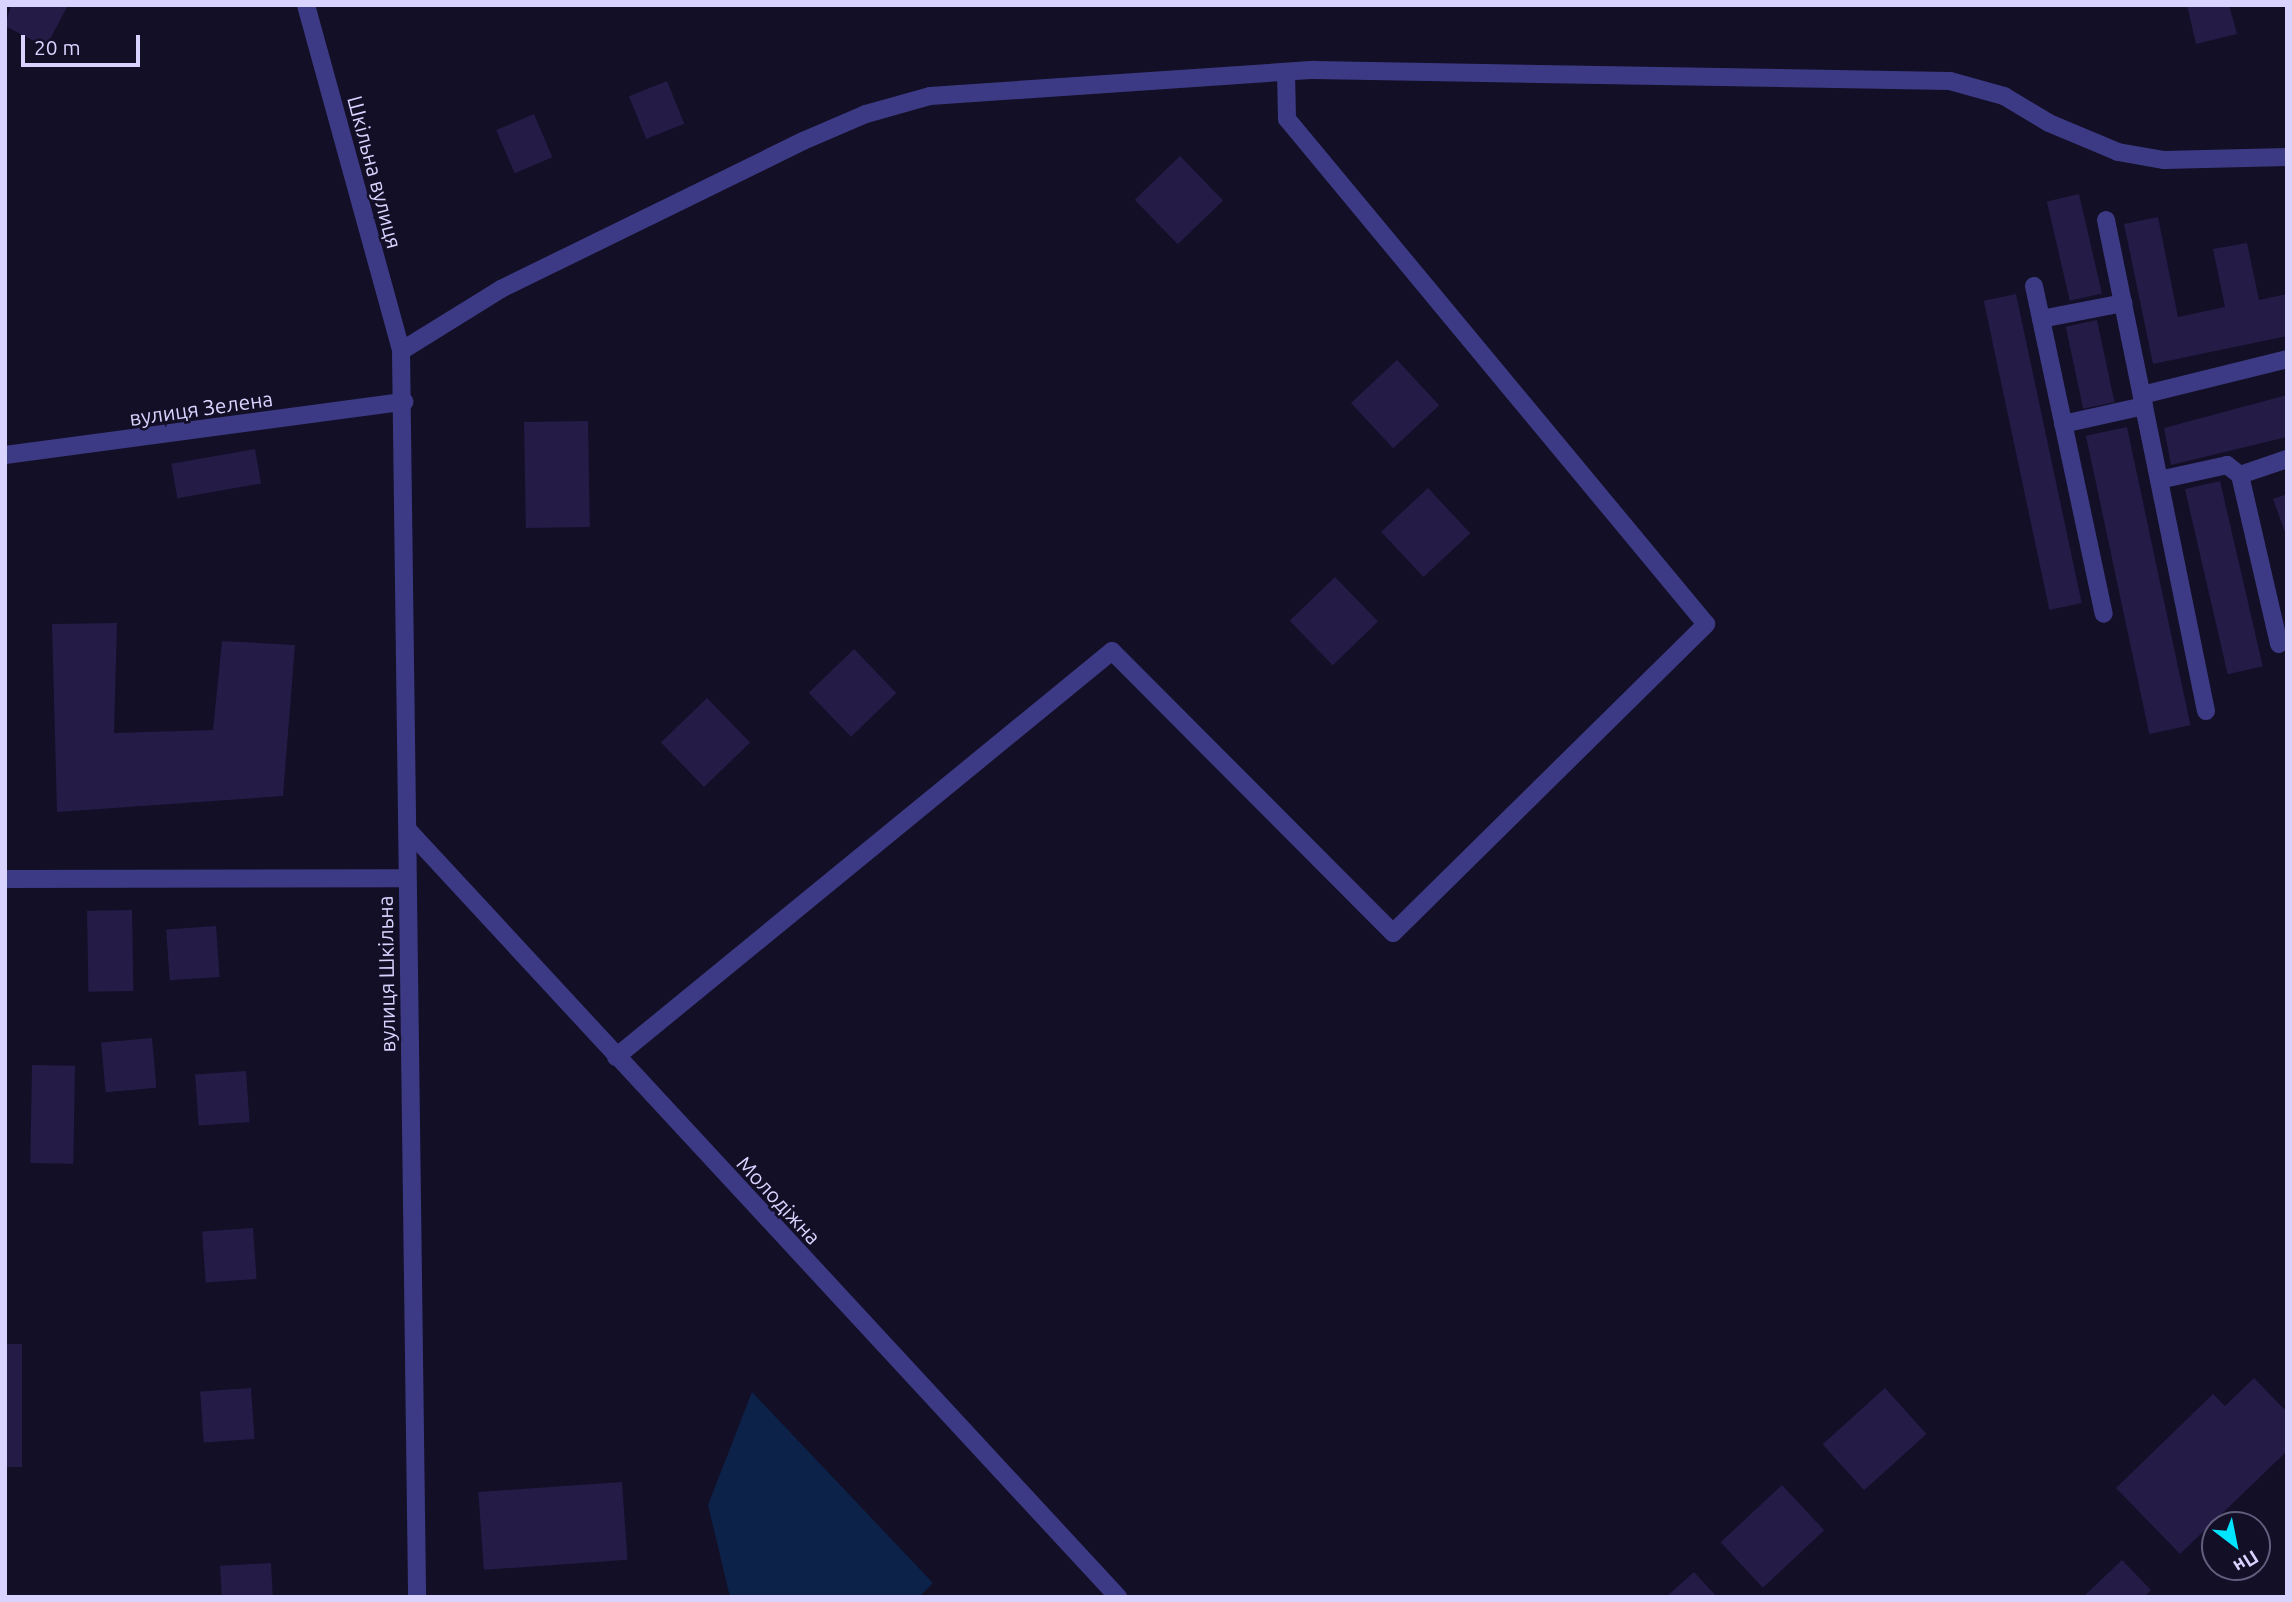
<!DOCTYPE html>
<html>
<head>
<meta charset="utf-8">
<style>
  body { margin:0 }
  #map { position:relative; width:2292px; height:1602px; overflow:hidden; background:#130f26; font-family:Ubuntu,sans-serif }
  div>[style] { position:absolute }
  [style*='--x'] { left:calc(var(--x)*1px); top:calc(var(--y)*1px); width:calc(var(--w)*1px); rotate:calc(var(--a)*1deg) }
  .water>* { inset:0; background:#0c2248 }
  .building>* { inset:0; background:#241b47; transform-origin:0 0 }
  .minor>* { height:18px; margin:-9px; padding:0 9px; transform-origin:9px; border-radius:9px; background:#3d3a85 }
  span { translate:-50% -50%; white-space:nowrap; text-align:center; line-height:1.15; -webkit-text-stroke:5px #130f26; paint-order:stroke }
  .street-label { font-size:21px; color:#d9d4ff }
  .frame { position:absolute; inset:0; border:7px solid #d9d4ff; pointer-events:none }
  .north { position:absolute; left:2201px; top:1511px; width:70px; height:70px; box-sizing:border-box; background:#130f26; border:2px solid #625e7d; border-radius:50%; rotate:148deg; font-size:19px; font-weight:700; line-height:28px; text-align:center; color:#d9d4ff }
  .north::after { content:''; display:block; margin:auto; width:24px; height:32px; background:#00e5ff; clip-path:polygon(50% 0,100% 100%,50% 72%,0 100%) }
  .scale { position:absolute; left:21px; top:35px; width:119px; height:32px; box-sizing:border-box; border:4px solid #d9d4ff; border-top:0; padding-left:9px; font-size:21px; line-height:24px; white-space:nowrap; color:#d9d4ff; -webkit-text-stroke:5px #130f26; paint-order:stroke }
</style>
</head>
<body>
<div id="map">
  <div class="water">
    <i style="clip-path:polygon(752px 1392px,933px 1583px,919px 1597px,730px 1597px,708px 1505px)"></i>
  </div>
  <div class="building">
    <i style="clip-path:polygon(11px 5px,68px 5px,46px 47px,5px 26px)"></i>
    <i style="clip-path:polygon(2187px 5px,2229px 5px,2237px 34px,2196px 44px)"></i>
    <i style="left:667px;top:81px;width:46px;height:41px;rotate:68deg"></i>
    <i style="left:534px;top:114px;width:47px;height:41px;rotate:67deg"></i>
    <i style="left:1180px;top:156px;width:62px;height:63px;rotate:46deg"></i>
    <i style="left:2079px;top:194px;width:102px;height:33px;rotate:77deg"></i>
    <i style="clip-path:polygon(2158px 217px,2178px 317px,2225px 307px,2213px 249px,2247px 243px,2259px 300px,2287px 294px,2287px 336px,2153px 364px,2124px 224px)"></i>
    <i style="left:2016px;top:294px;width:316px;height:33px;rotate:78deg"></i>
    <i style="left:2097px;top:320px;width:84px;height:32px;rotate:78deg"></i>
    <i style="left:1397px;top:360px;width:62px;height:63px;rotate:47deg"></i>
    <i style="clip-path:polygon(2287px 395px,2287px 437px,2171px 465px,2164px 428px)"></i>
    <i style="left:588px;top:421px;width:106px;height:64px;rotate:89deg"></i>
    <i style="left:2127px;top:427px;width:305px;height:42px;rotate:78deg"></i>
    <i style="left:255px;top:449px;width:35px;height:85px;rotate:80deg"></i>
    <i style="left:2220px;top:481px;width:190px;height:36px;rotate:77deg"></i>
    <i style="left:1428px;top:488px;width:62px;height:64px;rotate:47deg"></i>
    <i style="clip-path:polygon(2287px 494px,2287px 535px,2286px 535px,2273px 499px)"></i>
    <i style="left:1335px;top:577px;width:62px;height:63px;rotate:46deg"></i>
    <i style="clip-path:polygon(117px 623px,114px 733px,213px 730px,222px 641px,295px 645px,283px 796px,57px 812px,52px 624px)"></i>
    <i style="left:854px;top:649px;width:61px;height:63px;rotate:46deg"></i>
    <i style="left:707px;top:698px;width:62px;height:64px;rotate:46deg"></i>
    <i style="left:132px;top:910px;width:81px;height:45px;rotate:89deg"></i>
    <i style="left:216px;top:926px;width:51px;height:50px;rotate:86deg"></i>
    <i style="left:152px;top:1038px;width:50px;height:51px;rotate:85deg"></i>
    <i style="left:32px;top:1065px;width:43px;height:98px;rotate:1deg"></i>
    <i style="left:246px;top:1071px;width:51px;height:51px;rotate:86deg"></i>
    <i style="left:253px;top:1228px;width:51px;height:51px;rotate:86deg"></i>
    <i style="left:5px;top:1344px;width:17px;height:123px"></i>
    <i style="clip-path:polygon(2254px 1378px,2287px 1412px,2287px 1451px,2180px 1554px,2116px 1488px,2213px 1394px,2225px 1406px)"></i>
    <i style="left:251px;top:1388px;width:51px;height:51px;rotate:86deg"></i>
    <i style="left:1885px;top:1388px;width:62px;height:84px;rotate:48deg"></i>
    <i style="left:622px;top:1482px;width:78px;height:144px;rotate:86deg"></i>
    <i style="left:1782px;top:1485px;width:62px;height:84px;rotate:47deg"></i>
    <i style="clip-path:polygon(2122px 1560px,2151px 1590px,2144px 1597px,2083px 1597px)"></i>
    <i style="left:271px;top:1563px;width:34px;height:51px;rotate:87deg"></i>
    <i style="clip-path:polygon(1694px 1572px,1717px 1597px,1666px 1597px)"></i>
  </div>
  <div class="minor">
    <i style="--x:306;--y:5;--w:359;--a:74.6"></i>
    <i style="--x:401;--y:351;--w:1246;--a:89.26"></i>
    <i style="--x:2106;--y:220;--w:501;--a:78.49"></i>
    <i style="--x:2034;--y:286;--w:335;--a:78"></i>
    <i style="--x:2041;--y:319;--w:84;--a:-11"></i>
    <i style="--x:401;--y:351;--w:118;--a:-31.8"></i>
    <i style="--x:501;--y:289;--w:336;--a:-26.1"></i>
    <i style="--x:803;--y:141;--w:69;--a:-23.2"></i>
    <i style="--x:866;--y:114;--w:66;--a:-15.7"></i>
    <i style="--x:930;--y:96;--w:385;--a:-3.9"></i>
    <i style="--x:1314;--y:70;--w:636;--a:0.99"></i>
    <i style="--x:1950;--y:81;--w:56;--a:15.5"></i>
    <i style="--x:2004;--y:96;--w:52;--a:31"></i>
    <i style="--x:2049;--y:123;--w:75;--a:22.8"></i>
    <i style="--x:2118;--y:152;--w:47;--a:9.9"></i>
    <i style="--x:2164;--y:160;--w:123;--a:-1.4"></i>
    <i style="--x:2142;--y:395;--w:149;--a:-13.9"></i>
    <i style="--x:2063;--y:424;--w:83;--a:-12.5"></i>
    <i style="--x:5;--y:455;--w:403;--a:-7.6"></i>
    <i style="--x:2159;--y:480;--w:70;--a:-12.4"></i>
    <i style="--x:2227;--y:465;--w:16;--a:38"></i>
    <i style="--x:2279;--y:644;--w:173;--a:-103"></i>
    <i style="--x:2240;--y:475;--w:50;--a:-18.8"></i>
    <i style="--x:409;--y:831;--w:1044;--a:47.21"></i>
    <i style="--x:5;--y:879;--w:402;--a:-0.1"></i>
    <i style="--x:616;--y:1057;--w:641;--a:-39.3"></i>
    <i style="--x:1112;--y:651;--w:398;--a:45.1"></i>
    <i style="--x:1393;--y:933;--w:440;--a:-44.6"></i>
    <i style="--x:1706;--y:624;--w:656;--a:-129.68"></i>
    <i style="--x:1287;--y:119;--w:47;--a:-91.2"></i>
  </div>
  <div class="street-label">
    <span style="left:375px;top:172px;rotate:75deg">Шкільна вулиця</span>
    <span style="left:201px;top:408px;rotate:-8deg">вулиця Зелена</span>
    <span style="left:386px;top:974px;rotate:-91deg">вулиця Шкільна</span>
    <span style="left:779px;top:1200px;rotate:47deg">Молодіжна</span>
  </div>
  <div class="frame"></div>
  <div class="north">Пн</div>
  <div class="scale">20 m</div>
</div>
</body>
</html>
